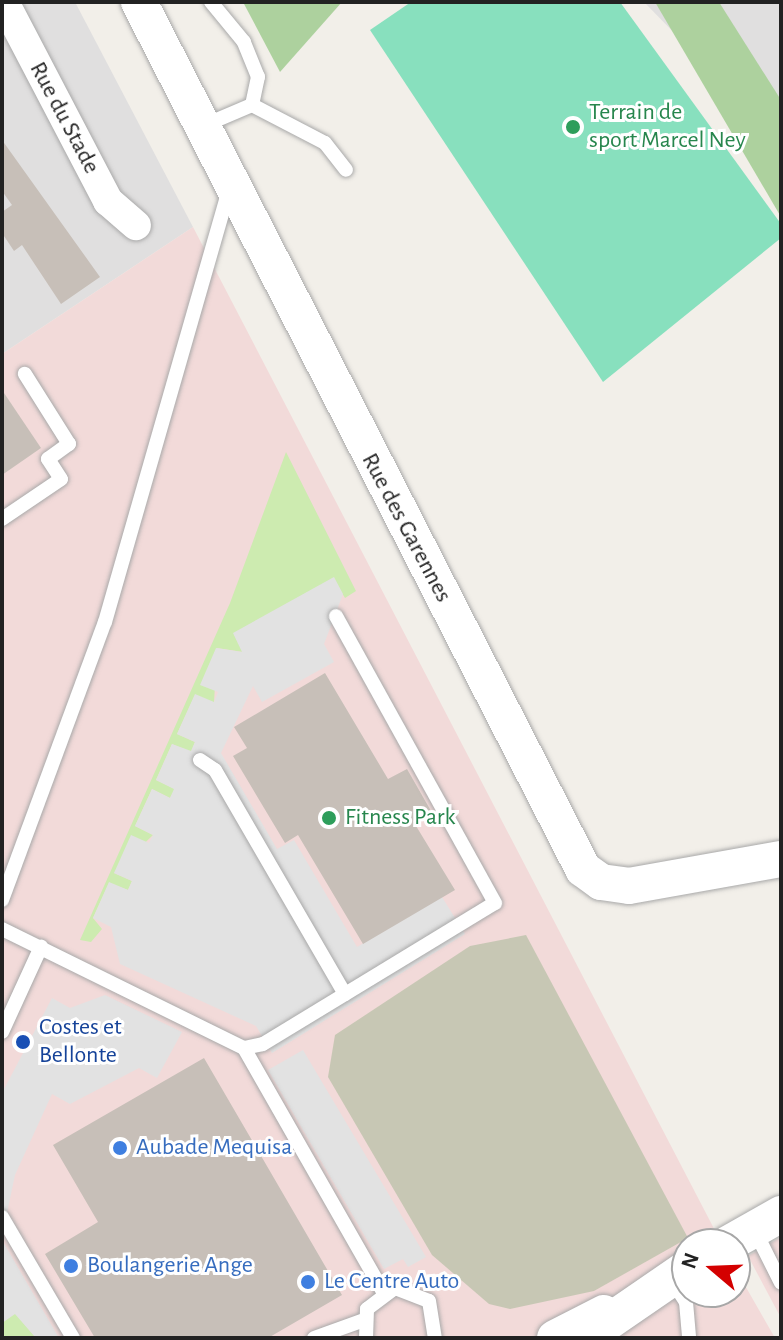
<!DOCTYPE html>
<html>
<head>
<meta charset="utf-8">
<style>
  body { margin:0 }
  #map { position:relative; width:783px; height:1340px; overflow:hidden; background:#f2efe9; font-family:"Alegreya Sans",sans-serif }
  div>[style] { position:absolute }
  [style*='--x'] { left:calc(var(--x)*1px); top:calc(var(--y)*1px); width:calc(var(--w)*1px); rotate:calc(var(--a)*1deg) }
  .residential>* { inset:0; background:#e0dfdf }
  .commercial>* { inset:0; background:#f2dad9 }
  .construction>* { inset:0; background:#c7c7b4 }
  .grass>* { inset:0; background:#cdebb0 }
  .forest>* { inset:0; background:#add19e }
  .pitch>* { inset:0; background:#88e0be }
  .parking>* { inset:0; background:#e2e2e2 }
  .building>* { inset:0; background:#c7bfb8 }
  .roads { filter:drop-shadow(0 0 2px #a9a9a9) drop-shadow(0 0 2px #a9a9a9) }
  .service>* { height:14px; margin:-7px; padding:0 7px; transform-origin:7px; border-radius:7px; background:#fff }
  .minor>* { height:30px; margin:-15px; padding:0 15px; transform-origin:15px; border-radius:15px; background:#fff }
  .tertiary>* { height:36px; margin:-18px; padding:0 18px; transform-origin:18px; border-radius:18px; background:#fff }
  .dots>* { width:22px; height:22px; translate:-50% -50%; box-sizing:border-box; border:4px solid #fff; border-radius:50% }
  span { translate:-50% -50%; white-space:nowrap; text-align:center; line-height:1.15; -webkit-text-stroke:6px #fff; paint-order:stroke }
  .leisure-label { font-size:24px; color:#27864d }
  .left { translate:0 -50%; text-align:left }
  .street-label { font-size:24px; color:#222 }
  .transit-label { font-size:24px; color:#164399 }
  .shop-label { font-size:24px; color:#366cbe }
  .frame { position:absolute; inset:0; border:4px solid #222; pointer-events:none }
  .north { position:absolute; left:671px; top:1228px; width:80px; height:80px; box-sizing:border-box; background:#fff; border:2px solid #a7a7a7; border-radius:50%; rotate:289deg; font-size:22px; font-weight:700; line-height:32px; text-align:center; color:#222 }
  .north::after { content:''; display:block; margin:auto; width:28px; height:36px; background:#d40000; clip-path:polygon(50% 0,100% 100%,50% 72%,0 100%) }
</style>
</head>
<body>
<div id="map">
  <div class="residential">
    <i style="clip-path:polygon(2px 2px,75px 2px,193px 227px,2px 354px)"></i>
    <i style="clip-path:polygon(644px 2px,781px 2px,781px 152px,767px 128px)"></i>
  </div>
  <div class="commercial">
    <i style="clip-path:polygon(193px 227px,722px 1244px,687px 1244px,687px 1292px,735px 1292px,735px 1268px,775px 1338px,2px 1338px,2px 354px)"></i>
    <i style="clip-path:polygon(781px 1237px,781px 1318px,748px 1256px)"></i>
  </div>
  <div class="construction">
    <i style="clip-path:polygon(526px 935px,688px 1238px,594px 1291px,510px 1309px,489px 1304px,432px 1255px,328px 1077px,335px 1035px,470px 946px)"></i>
  </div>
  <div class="grass">
    <i style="clip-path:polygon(286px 452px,356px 591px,345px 598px,333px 578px,234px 634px,243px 652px,217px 648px,214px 703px,195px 695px,177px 734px,195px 742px,191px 752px,172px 744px,156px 780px,175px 789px,170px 798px,152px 789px,135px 826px,153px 835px,114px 873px,132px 881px,128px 890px,109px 883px,93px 918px,102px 929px,91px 942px,80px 940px,230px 603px)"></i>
    <i style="clip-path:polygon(15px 1313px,36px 1338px,2px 1338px,2px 1323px)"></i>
  </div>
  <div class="forest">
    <i style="clip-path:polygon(243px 2px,342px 2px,280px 72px)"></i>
    <i style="clip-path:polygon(655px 2px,719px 2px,781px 100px,781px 217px)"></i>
  </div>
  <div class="pitch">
    <i style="clip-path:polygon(411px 2px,620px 2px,781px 224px,781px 238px,603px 382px,370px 30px)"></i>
  </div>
  <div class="parking">
    <i style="clip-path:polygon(334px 577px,343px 594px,324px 644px,334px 662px,262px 702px,253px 686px,221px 753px,277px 849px,294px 840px,357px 947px,442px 897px,465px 934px,272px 1053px,256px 1026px,120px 964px,111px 927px,93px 918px,109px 882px,128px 890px,132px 881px,114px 873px,131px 835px,149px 843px,153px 835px,135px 826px,152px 789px,170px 798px,174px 789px,156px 780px,172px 744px,191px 751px,195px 742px,177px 734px,195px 694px,214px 702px,218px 692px,200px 685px,216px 648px,242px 652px,233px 633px)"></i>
    <i style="clip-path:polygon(105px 995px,182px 1032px,157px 1078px,139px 1068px,70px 1104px,52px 1094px,15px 1175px,2px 1236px,2px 1093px,52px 998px,70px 1008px)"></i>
    <i style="clip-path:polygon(303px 1050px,426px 1257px,408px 1267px,403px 1259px,384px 1269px,268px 1070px)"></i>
    <i style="clip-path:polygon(2px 1240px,59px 1338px,36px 1338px,15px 1314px,2px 1323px)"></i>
  </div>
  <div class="building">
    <i style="clip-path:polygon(2px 140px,100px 277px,61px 304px,22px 245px,14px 251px,2px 233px,2px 212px,12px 205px,2px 191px)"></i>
    <i style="clip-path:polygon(2px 390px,41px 448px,2px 475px)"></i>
    <i style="clip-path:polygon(325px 673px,388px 779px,407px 769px,431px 811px,413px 821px,455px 890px,363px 944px,298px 835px,285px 843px,233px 756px,247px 748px,234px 727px)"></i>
    <i style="clip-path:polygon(204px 1058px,342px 1295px,268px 1338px,95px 1338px,45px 1254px,98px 1222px,53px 1145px)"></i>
  </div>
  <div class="roads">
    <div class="service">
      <i style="--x:252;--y:105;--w:82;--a:27.5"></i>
      <i style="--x:325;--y:143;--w:34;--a:52"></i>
      <i style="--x:205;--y:125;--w:51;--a:-23.1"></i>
      <i style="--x:252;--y:105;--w:29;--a:-78"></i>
      <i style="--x:258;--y:77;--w:38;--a:-112"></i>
      <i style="--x:244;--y:42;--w:52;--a:-129.5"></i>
      <i style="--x:2;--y:519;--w:71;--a:-34.1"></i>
      <i style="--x:61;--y:479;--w:24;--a:-123"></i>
      <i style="--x:48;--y:459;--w:26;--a:-36"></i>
      <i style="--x:69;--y:444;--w:83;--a:-122.2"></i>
      <i style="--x:200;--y:760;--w:18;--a:34"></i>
      <i style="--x:215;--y:770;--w:259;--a:59.9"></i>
      <i style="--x:2;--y:900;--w:296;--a:-69.7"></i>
      <i style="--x:105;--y:622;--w:450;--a:-74"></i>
      <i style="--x:2;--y:929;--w:270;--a:26.2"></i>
      <i style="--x:244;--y:1048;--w:281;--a:60.3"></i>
      <i style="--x:2;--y:1032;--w:94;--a:-65.4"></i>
      <i style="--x:244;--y:1048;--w:19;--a:-12"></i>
      <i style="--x:263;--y:1044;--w:271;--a:-31.3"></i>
      <i style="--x:495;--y:903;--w:328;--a:-119"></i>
      <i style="--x:2;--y:1217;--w:140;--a:59.6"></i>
      <i style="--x:754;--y:1229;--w:60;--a:63.4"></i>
      <i style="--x:671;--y:1279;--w:27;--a:57"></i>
      <i style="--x:686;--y:1302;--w:36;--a:85"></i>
      <i style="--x:314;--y:1338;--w:53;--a:-19.8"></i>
      <i style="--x:366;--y:1338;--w:29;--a:-88"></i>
      <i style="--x:367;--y:1309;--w:35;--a:-37"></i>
      <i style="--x:395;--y:1288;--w:36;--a:21"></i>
      <i style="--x:429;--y:1301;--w:37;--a:81"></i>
    </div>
    <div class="minor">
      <i style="--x:4;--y:2;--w:225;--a:62.4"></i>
      <i style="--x:108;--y:201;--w:37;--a:41"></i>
    </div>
    <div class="tertiary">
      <i style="--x:139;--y:2;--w:974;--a:62.88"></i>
      <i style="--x:583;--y:869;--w:22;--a:36"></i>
      <i style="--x:601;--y:882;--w:28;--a:8"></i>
      <i style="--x:629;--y:886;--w:154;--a:-10.1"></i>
      <i style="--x:728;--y:1244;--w:61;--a:-29.5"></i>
      <i style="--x:555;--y:1338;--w:55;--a:-27"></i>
      <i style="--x:585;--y:1338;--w:124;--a:-34.5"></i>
    </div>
  </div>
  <div class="dots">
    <i style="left:573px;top:127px;background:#2e9e5b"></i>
    <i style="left:329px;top:818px;background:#2e9e5b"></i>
    <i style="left:23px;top:1042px;background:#1a4fb4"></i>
    <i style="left:120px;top:1148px;background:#3f7fe0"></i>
    <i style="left:71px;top:1266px;background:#3f7fe0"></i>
    <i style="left:308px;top:1282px;background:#3f7fe0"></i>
  </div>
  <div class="leisure-label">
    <span class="left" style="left:589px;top:127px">Terrain de<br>sport Marcel Ney</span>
    <span class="left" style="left:345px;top:818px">Fitness Park</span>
  </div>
  <div class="street-label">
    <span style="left:64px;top:118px;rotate:62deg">Rue du Stade</span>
    <span style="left:406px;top:528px;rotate:62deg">Rue des Garennes</span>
  </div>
  <div class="transit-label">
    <span class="left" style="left:39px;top:1042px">Costes et<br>Bellonte</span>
  </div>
  <div class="shop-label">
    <span class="left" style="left:136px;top:1148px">Aubade Mequisa</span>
    <span class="left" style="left:87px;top:1266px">Boulangerie Ange</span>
    <span class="left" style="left:324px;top:1282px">Le Centre Auto</span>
  </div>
  <div class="frame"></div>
  <div class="north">N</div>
</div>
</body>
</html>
